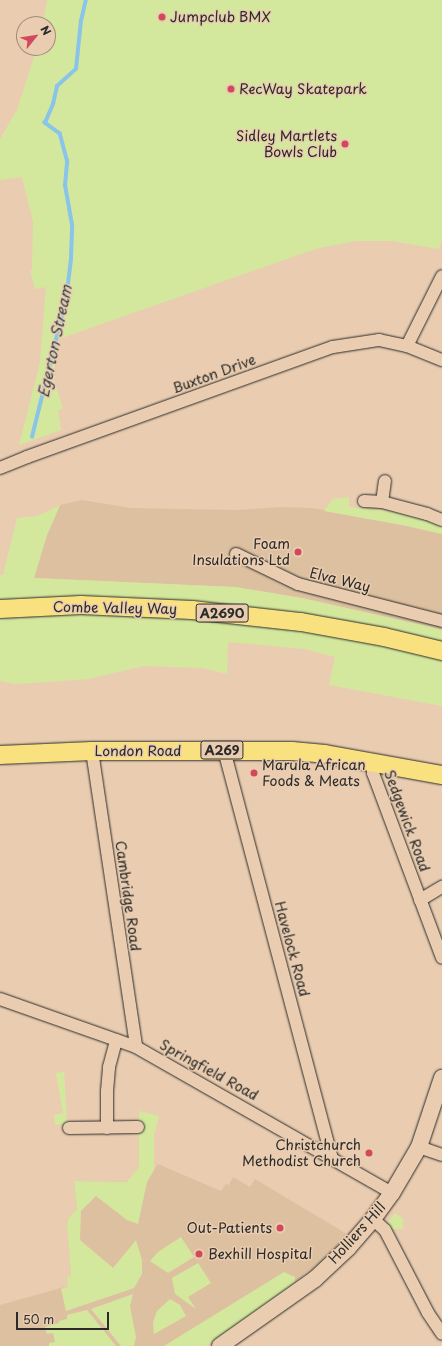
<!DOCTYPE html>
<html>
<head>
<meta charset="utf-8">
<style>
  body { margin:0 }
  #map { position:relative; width:442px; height:1346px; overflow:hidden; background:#eacdb0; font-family:"Playpen Sans",sans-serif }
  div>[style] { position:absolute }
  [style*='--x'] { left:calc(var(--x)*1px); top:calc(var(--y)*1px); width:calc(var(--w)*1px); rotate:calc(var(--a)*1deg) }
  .built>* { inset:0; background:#dcc0a0 }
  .green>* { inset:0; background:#d4e89d }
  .stream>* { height:3.5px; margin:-1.75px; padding:0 1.75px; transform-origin:1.75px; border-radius:1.75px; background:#89c4e9 }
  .roads { filter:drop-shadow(0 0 1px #2b2b2b) drop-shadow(0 0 1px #2b2b2b) }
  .minor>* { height:12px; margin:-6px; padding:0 6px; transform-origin:6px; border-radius:6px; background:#eacdb0 }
  .secondary>* { height:16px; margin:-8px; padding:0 8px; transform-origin:8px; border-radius:8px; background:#eacdb0 }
  .primary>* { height:18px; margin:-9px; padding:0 9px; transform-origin:9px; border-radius:9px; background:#fae180 }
  .dots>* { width:11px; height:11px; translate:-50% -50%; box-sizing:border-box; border:2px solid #eacdb0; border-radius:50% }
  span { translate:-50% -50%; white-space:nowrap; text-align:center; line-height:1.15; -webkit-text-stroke:3px #eacdb0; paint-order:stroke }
  .shield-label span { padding:1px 3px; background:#eacdb0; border:1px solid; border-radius:3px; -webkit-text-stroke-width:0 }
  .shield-label { font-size:13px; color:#2b2b2b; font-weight:700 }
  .poi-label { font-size:14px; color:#2b2b2b }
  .left { translate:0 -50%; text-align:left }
  .right { translate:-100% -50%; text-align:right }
  .street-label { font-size:14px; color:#2b2b2b }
  .water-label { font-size:15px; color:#394248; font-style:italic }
  .north { position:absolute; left:16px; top:16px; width:40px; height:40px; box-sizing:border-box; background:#eacdb0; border:1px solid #9e8c7b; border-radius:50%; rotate:60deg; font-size:11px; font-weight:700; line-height:16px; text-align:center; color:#2b2b2b }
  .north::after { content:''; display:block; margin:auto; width:14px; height:18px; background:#d1495b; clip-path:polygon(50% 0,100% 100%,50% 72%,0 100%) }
  .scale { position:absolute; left:16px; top:1312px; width:93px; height:18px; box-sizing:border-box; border:2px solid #2b2b2b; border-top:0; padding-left:5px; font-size:12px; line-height:14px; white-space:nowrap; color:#2b2b2b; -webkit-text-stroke:3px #eacdb0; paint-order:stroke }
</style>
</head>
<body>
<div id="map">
  <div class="built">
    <i style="clip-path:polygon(82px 500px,131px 508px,238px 510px,280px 507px,313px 508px,407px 526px,442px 534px,442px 630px,302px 598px,235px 587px,33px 578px,47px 535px,60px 505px)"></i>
    <i style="clip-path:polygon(158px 1164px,221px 1191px,226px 1184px,229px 1185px,233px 1177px,250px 1187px,255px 1179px,347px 1234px,334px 1250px,318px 1265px,201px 1346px,0 1346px,0 1305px,68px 1286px,67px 1277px,71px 1276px,67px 1224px,68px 1219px,77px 1209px,74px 1181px,146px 1182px)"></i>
  </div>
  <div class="green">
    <i style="clip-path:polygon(47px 0,442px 0,442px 239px,439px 249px,392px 241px,357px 241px,318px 248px,59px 339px,53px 377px,63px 408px,58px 410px,61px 430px,19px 445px,40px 362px,46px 287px,35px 289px,30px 271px,32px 270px,33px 221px,22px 177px,0 180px,0 139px,17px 110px,37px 48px,48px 48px,48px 24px,43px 24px)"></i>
    <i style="clip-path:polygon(349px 497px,349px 507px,382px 510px,424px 519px,442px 526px,442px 534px,407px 526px,324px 511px,333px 499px)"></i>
    <i style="clip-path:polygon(60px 505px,47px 535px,34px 578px,235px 587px,302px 598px,427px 626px,442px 630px,442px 643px,417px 636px,296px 613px,158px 599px,66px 597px,0 600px,0 575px,3px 575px,17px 518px,38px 516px)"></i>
    <i style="clip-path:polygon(73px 613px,191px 617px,299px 630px,347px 637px,442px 658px,442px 706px,329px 685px,335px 657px,305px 649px,228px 642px,227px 674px,203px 668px,144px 666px,88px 679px,15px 684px,0 681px,0 617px)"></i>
    <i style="clip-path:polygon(64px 1072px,67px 1123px,55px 1125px,54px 1115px,63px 1113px,56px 1073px)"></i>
    <i style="clip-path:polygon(139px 1111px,159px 1116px,154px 1135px,154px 1170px,147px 1182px,138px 1224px,127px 1220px,96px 1196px,81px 1211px,80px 1240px,113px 1268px,136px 1240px,142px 1260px,142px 1274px,134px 1288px,66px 1311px,61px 1289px,68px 1286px,67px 1277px,71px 1276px,67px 1224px,68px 1219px,77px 1209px,74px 1181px,127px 1182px,139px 1167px)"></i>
    <i style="clip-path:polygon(395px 1213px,403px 1218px,403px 1229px,392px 1229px,388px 1222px)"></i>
    <i style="clip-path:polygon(181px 1237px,194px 1257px,168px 1273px,150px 1261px,158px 1252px)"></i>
    <i style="clip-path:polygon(198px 1263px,211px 1283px,188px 1297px,196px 1309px,175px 1294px,172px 1278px)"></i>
    <i style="clip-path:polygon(284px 1272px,295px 1277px,295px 1286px,206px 1346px,164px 1346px)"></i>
    <i style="clip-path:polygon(133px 1294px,130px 1306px,136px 1337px,134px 1346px,121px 1346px,91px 1309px)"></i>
    <i style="clip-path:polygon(170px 1299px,180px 1305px,186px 1316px,154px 1334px,153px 1322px,157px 1311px)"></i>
    <i style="clip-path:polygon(87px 1310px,116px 1346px,49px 1346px,49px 1343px,55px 1342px,53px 1333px,47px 1334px,45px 1327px,59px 1323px,59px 1321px,67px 1319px,67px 1315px)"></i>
  </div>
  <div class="stream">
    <i style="--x:32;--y:437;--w:141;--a:-76.1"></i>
    <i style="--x:66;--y:300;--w:41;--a:-83"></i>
    <i style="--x:71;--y:259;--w:34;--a:-88"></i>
    <i style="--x:72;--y:225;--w:40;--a:-100"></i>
    <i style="--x:65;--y:186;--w:25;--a:-85"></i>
    <i style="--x:67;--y:161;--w:28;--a:-105"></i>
    <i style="--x:60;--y:134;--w:19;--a:-144"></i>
    <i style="--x:45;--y:123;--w:21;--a:-67"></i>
    <i style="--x:53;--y:104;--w:18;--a:-77"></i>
    <i style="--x:57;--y:86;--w:25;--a:-42"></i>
    <i style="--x:76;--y:69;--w:48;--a:-84.1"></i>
    <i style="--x:81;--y:21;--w:22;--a:-77"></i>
  </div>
  <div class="roads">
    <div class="minor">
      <i style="--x:407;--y:346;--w:78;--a:-63.4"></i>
      <i style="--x:0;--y:468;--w:29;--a:-22"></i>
      <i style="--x:27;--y:457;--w:325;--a:-19.8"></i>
      <i style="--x:333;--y:347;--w:47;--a:-8.7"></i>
      <i style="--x:379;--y:340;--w:29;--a:12"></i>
      <i style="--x:407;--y:346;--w:38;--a:22"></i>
      <i style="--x:364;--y:501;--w:18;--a:3"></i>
      <i style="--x:382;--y:502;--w:47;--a:14.9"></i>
      <i style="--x:427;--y:514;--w:16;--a:22"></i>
      <i style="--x:382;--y:502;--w:21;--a:-82"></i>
      <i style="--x:236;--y:554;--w:69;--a:25.8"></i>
      <i style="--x:298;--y:584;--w:149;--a:14.4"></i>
      <i style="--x:224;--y:750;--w:420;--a:75.2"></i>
      <i style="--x:92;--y:751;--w:299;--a:81.5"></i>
      <i style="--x:373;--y:762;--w:11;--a:90"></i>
      <i style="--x:373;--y:773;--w:197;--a:69.5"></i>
      <i style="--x:420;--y:900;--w:26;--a:-31"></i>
      <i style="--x:0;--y:999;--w:144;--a:19.4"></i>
      <i style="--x:136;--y:1047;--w:295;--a:29.7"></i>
      <i style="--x:69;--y:1128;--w:69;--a:-0.8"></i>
      <i style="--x:107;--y:1128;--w:37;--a:-90"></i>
      <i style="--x:107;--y:1091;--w:24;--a:-85"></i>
      <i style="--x:109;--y:1067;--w:28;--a:-75"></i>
      <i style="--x:419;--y:1147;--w:24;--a:19"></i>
      <i style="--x:373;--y:1219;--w:16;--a:43"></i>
      <i style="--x:385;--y:1230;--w:93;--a:62.6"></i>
      <i style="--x:428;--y:1313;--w:25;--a:56"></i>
    </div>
    <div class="secondary">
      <i style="--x:220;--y:1346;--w:116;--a:-35.2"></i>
      <i style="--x:315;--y:1279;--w:45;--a:-43.2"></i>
      <i style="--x:348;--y:1248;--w:38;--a:-49"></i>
      <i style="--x:373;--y:1219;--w:32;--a:-54"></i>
      <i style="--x:392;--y:1193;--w:53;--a:-59.6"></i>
      <i style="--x:419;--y:1147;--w:73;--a:-71.6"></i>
    </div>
    <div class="primary">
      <i style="--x:0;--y:609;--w:81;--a:-2.8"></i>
      <i style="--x:81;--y:605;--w:111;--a:2.6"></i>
      <i style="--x:192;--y:610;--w:110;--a:6.3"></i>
      <i style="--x:301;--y:622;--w:84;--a:10.2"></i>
      <i style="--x:384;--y:637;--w:60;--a:13.6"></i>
      <i style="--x:0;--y:755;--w:92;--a:-2.5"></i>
      <i style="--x:92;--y:751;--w:200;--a:0"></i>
      <i style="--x:292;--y:751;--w:33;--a:5"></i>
      <i style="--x:325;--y:754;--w:119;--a:10.2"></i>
    </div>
  </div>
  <div class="dots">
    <i style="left:162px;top:17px;background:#d1495b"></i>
    <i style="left:231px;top:89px;background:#d1495b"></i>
    <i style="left:345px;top:144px;background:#d1495b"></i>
    <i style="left:298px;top:552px;background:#d1495b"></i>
    <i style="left:254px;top:773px;background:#d1495b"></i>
    <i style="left:369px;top:1153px;background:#d1495b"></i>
    <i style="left:280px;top:1228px;background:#d1495b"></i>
    <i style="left:199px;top:1254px;background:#d1495b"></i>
  </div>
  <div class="shield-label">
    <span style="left:222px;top:613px">A2690</span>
    <span style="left:222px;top:750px">A269</span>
  </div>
  <div class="poi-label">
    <span class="left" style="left:170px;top:17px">Jumpclub BMX</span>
    <span class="left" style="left:239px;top:89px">RecWay Skatepark</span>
    <span class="right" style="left:337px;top:144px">Sidley Martlets<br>Bowls Club</span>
    <span class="right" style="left:290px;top:552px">Foam<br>Insulations Ltd</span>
    <span class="left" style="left:262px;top:773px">Marula African<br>Foods &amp; Meats</span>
    <span class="right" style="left:361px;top:1153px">Christchurch<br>Methodist Church</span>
    <span class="right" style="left:272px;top:1228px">Out-Patients</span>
    <span class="left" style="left:208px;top:1254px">Bexhill Hospital</span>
  </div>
  <div class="street-label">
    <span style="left:214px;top:374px;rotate:-20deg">Buxton Drive</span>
    <span style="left:340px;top:580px;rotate:14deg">Elva Way</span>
    <span style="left:115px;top:608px;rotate:1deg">Combe Valley Way</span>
    <span style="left:138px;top:751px">London Road</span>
    <span style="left:407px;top:821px;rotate:70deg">Sedgewick Road</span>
    <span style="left:128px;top:896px;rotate:82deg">Cambridge Road</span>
    <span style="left:292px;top:949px;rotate:75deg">Havelock Road</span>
    <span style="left:209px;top:1070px;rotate:29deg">Springfield Road</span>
    <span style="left:357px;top:1233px;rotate:-48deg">Holliers Hill</span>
  </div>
  <div class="water-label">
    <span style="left:54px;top:341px;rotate:-78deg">Egerton Stream</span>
  </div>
  <div class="north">N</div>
  <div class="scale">50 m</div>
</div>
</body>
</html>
